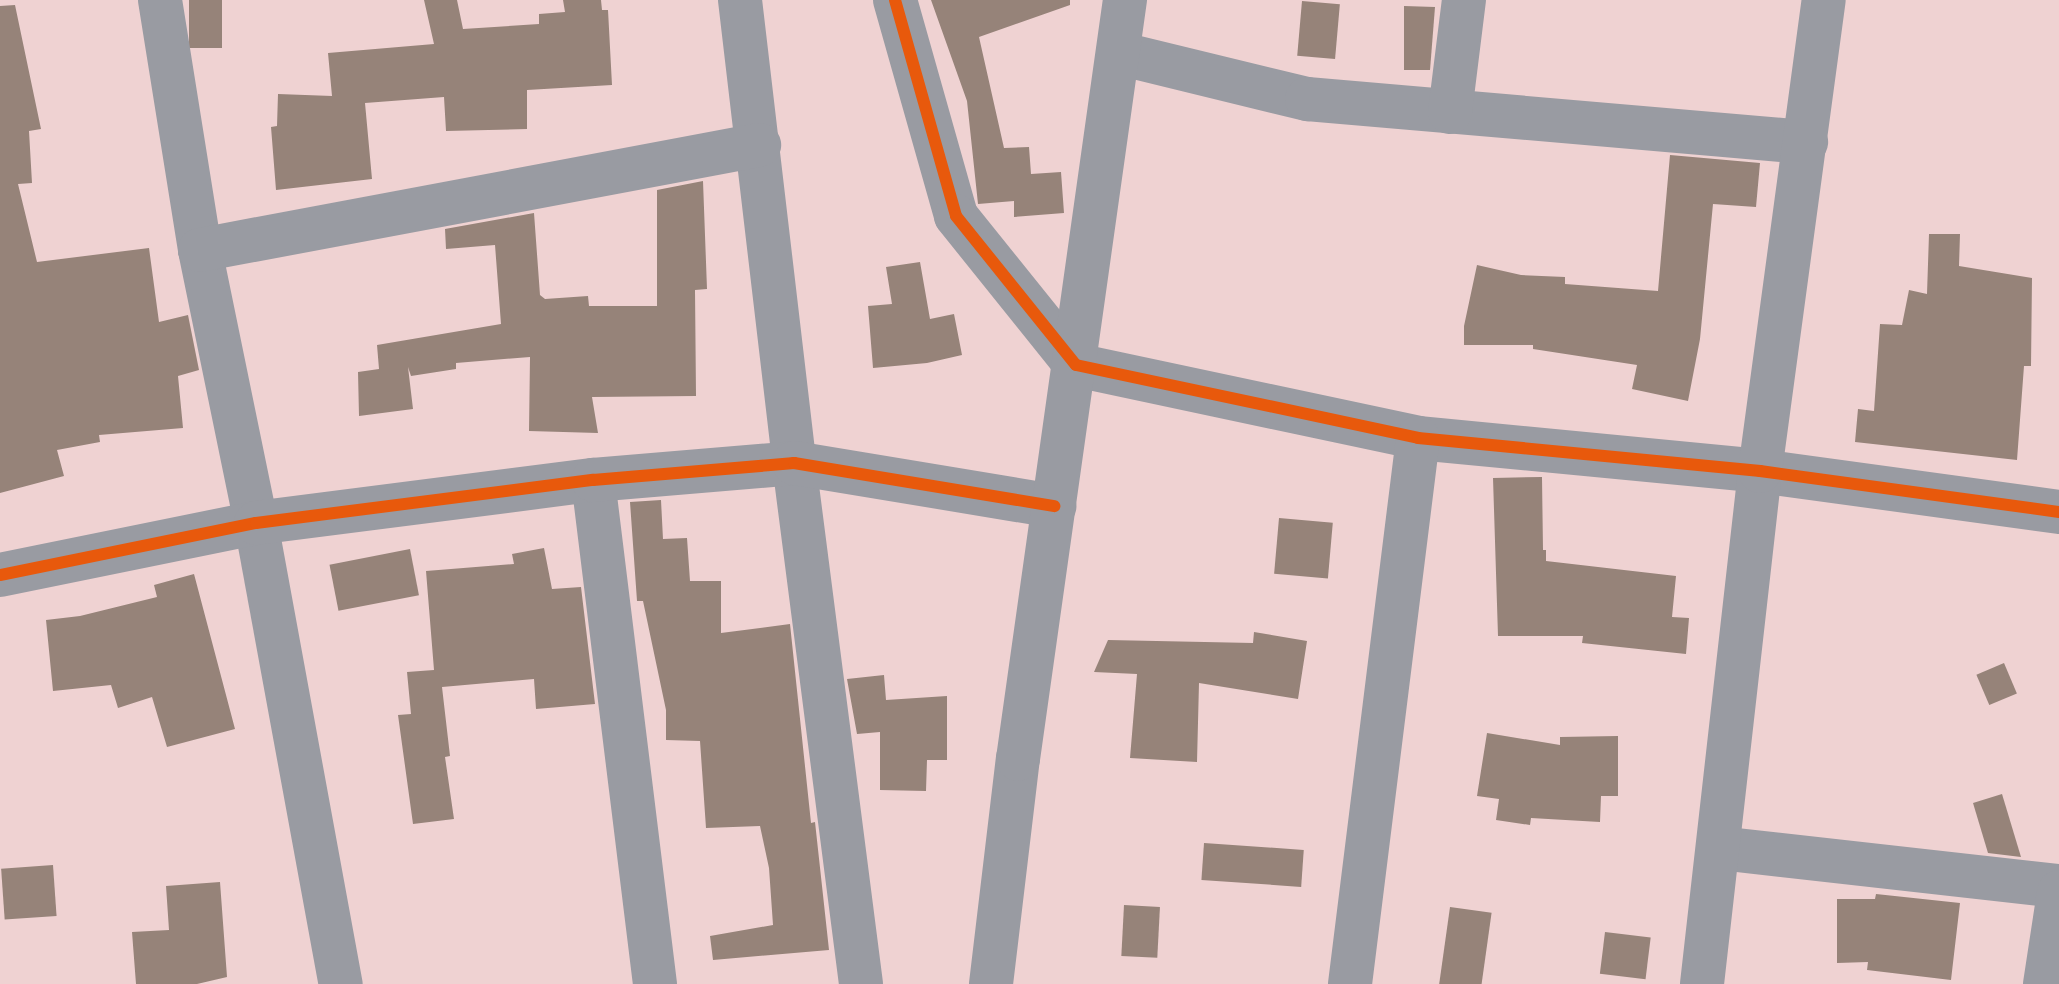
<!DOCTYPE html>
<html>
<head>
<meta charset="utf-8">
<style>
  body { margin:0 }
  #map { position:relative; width:2059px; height:984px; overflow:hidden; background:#efd2d2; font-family:"Public Sans",sans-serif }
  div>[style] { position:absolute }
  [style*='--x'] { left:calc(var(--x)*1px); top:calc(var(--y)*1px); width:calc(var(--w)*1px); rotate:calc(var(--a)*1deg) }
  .building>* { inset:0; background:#968379; transform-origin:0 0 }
  .minor>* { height:44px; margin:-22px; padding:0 22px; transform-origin:22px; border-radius:22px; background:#999ba2 }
  .cycleway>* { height:12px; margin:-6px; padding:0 6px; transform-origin:6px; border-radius:6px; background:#e8590c }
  span { translate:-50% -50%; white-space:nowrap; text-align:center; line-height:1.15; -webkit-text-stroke:8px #fdf3f3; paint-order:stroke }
</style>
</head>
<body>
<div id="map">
  <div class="building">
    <i style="left:189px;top:0;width:33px;height:48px"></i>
    <i style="clip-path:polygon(424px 0,457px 0,463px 29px,539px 24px,539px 14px,565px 12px,563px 0,601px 0,602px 10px,608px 10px,612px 85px,527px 90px,527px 129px,446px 131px,444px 97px,365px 103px,372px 179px,276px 190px,271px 127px,277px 126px,278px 94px,332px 96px,328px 53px,434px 44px)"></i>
    <i style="clip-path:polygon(931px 0,1070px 0,1070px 5px,979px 37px,1004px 148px,1029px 147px,1031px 174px,1061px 172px,1064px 213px,1014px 217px,1014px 201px,978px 204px,967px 101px)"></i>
    <i style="left:1302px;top:1px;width:38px;height:55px;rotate:5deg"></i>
    <i style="clip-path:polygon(15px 5px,41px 129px,29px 131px,32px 183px,18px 184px,37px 262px,149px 248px,159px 322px,188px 315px,199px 370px,178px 376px,183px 428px,99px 435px,100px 442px,57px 450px,64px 476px,0 493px,0 6px)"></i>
    <i style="clip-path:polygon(1404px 6px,1435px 7px,1430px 70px,1404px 70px)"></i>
    <i style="clip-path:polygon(1670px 155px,1760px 163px,1756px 207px,1713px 204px,1700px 339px,1688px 401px,1632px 389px,1637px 365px,1533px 349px,1533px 345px,1464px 345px,1464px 326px,1477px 265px,1521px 275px,1565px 277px,1565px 284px,1658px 291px)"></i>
    <i style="clip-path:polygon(703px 181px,707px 289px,695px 290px,696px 396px,592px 397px,598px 433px,529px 431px,530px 357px,456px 363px,456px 369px,411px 376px,408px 367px,413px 409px,359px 416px,358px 372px,379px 369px,377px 345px,501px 324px,495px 245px,446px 249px,445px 229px,534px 213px,540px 295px,545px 299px,588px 296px,589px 306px,657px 306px,657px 190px)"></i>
    <i style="clip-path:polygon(1929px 234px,1960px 234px,1959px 266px,2032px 278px,2031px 366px,2024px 366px,2017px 460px,1855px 442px,1858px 409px,1874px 411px,1880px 324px,1902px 325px,1909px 290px,1927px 294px)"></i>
    <i style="clip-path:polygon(920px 262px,930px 319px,954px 314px,962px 355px,927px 363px,873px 368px,868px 306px,892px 304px,886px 267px)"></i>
    <i style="clip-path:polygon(1542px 477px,1543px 550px,1546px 550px,1546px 561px,1676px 576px,1672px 617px,1689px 618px,1686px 654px,1582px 643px,1583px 636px,1498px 636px,1493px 478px)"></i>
    <i style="clip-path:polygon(661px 500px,663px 539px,687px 538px,690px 581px,721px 581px,721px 633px,790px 624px,811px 823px,815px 822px,829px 950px,713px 960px,710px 936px,773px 925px,769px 868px,760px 826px,706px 828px,700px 741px,666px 740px,666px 710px,643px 601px,637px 601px,630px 502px)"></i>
    <i style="left:1279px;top:518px;width:54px;height:56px;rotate:5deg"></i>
    <i style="clip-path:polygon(544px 548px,552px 589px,581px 587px,595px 704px,536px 709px,534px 679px,442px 687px,450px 756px,445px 757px,454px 819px,413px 824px,398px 715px,411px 714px,407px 672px,434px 670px,426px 571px,514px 564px,512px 554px)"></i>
    <i style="left:410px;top:549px;width:47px;height:82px;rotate:79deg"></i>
    <i style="clip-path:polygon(194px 574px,235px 729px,167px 747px,152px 697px,118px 708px,111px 685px,53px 691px,46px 620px,80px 616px,157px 597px,154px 585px)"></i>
    <i style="clip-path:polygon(1254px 632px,1307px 641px,1298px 699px,1199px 683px,1197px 762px,1130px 758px,1137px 674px,1094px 672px,1108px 640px,1253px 643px)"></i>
    <i style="left:2004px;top:663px;width:33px;height:30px;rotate:67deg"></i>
    <i style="clip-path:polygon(884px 675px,886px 700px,947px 696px,947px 760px,927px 760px,926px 791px,880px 790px,880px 732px,857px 734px,847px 679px)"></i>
    <i style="clip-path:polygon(1487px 733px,1560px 745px,1560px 737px,1618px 736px,1618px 796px,1601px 796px,1600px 822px,1531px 818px,1530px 825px,1496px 820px,1499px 799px,1477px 796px)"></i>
    <i style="clip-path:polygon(2002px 794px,2021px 857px,1988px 853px,1973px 803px)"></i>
    <i style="left:1204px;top:843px;width:100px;height:37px;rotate:4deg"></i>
    <i style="left:53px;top:865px;width:51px;height:52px;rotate:86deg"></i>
    <i style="clip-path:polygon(220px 882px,227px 977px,197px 984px,136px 984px,132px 932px,169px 930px,166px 886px)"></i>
    <i style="clip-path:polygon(1876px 894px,1960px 903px,1951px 980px,1867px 970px,1868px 962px,1837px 963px,1837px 899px,1875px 899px)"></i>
    <i style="left:1124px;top:905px;width:36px;height:51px;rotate:3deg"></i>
    <i style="left:1450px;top:907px;width:42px;height:78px;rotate:8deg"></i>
    <i style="left:1605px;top:932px;width:46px;height:42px;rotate:7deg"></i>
  </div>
  <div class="minor">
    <i style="--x:160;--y:0;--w:253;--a:80.9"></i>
    <i style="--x:200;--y:250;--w:279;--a:78.4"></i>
    <i style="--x:256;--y:523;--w:469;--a:79.6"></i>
    <i style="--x:740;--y:0;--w:466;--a:83.3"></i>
    <i style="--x:794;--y:463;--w:525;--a:82.67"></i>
    <i style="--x:895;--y:0;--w:224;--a:74.2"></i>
    <i style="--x:956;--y:216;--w:191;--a:51.2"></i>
    <i style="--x:1076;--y:365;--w:350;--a:12"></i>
    <i style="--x:1418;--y:438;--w:344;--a:5.5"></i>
    <i style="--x:1760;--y:471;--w:302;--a:7.8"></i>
    <i style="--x:1118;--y:53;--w:195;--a:13.7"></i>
    <i style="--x:1307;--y:99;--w:501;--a:4.93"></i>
    <i style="--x:1450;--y:112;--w:113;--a:-82.9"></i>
    <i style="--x:200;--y:250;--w:569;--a:-10.64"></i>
    <i style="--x:593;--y:480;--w:508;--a:82.99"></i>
    <i style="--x:0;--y:575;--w:261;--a:-11.5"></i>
    <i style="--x:256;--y:523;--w:340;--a:-7.3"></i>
    <i style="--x:593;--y:480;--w:202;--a:-4.8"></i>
    <i style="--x:794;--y:463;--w:264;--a:9.4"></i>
    <i style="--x:1719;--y:848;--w:342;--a:6.4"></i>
    <i style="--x:991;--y:984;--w:227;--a:-83.2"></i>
    <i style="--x:1018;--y:759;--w:767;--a:-81.98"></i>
    <i style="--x:1350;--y:984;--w:550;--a:-82.9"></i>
    <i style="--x:1702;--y:984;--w:516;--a:-83.55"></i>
    <i style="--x:1760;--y:471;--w:475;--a:-82.3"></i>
    <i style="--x:2045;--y:984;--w:93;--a:-81.3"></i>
  </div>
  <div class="cycleway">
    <i style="--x:895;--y:0;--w:224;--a:74.2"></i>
    <i style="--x:956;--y:216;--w:191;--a:51.2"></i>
    <i style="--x:1076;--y:365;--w:350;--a:12"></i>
    <i style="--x:1418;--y:438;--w:344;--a:5.5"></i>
    <i style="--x:1760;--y:471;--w:302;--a:7.8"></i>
    <i style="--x:0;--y:575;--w:261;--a:-11.5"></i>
    <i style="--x:256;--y:523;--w:340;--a:-7.3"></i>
    <i style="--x:593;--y:480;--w:202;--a:-4.8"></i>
    <i style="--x:794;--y:463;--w:264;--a:9.4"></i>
  </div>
</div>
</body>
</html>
